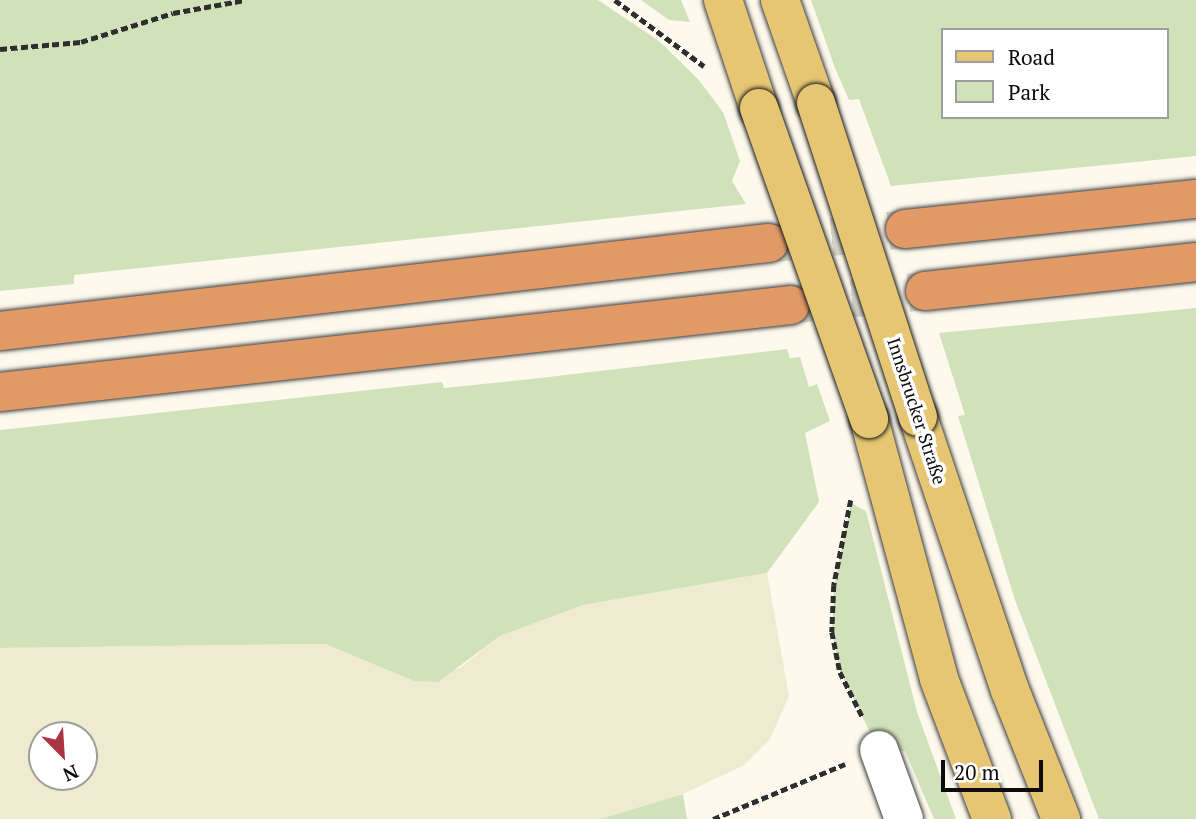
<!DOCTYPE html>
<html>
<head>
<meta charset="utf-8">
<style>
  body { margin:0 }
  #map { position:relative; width:1196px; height:819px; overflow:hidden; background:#fdf9ed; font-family:"PT Serif",serif }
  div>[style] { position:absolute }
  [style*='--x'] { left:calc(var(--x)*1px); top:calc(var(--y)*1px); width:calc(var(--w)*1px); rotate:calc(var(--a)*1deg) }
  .farmland>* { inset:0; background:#efebd0 }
  .green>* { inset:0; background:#d1e2bb }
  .highway-tunnel>* { height:38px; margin-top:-19px; transform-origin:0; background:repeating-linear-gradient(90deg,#d9d5cb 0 38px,transparent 0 57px) }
  .path>* { height:4.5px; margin-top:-2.25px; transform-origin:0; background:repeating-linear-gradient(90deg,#2e2e2e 0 7px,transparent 0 10.5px) }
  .roads { filter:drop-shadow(0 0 2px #3f3f3f) drop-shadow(0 0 2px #3f3f3f) }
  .street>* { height:38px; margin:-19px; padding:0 19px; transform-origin:19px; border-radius:19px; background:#fff }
  .primary>* { height:38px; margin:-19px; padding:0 19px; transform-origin:19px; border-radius:19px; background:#e6c673 }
  .highway>* { height:38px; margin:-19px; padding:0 19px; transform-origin:19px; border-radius:19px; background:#e19a66 }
  .bridges { filter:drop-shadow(0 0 2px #1d1d1d) drop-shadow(0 0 2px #1d1d1d) }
  .primary-bridge>* { height:38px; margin:-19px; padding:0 19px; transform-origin:19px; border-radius:19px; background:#e6c673 }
  span { translate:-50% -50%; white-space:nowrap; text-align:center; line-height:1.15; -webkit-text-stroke:7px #fff; paint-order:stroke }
  .street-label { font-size:18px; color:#0c0c0c }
  .legend { position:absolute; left:941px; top:28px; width:228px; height:91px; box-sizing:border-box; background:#fff; border:2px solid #9e9e9e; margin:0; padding:9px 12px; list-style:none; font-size:21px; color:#0c0c0c }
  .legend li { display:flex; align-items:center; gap:14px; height:35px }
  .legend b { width:35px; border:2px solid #9e9e9e }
  .north { position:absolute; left:28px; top:721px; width:70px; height:70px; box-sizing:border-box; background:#fff; border:2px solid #9e9e9e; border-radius:50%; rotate:156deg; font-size:19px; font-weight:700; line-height:28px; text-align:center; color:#0c0c0c }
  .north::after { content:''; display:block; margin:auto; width:24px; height:32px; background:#a93640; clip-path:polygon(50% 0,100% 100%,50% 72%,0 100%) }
  .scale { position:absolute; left:941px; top:760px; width:102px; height:32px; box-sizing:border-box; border:4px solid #0c0c0c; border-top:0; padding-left:9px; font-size:21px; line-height:24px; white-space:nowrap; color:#0c0c0c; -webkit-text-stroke:5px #fff; paint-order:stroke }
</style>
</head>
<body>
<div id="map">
  <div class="farmland">
    <i style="clip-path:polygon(evenodd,767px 573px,789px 696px,770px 739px,744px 765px,683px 794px,600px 819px,0 819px,0 648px,325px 644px,414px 681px,460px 668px,500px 636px,583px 605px,767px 573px,42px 735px,84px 735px,84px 777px,42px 777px,42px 735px)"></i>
  </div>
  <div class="green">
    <i style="clip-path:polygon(0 0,598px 0,659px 41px,698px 79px,723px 112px,740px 161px,732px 181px,746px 204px,74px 275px,74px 284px,0 291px)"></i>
    <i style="clip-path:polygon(641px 0,681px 0,690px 22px,669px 20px)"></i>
    <i style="clip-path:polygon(evenodd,811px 0,1196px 0,1196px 156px,891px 186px,859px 99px,849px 100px,835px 68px,811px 0,942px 30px,1166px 30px,1166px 117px,942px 117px,942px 30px)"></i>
    <i style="clip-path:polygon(1196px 308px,1196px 819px,1099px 819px,1015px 600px,958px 416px,965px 415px,939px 333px)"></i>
    <i style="clip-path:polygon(787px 349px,790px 358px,800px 357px,809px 387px,817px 384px,830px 421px,805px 433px,819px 502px,767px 573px,583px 605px,500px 636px,438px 682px,414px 681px,325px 644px,0 648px,0 430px,442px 382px,444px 388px,531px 379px)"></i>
    <i style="clip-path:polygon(851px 503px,866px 511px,917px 712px,956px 819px,934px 819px,905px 751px,879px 750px,840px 672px,832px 632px,834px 585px)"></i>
    <i style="clip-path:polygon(683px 794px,687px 819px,600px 819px)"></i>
  </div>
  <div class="highway-tunnel">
    <i style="--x:775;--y:243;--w:131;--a:-6.1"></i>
    <i style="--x:795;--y:304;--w:131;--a:-5.7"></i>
  </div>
  <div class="path">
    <i style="--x:615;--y:0;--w:111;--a:36.6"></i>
    <i style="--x:0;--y:49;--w:81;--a:-4.9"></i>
    <i style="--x:81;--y:42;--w:96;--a:-17.5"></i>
    <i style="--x:173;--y:13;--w:73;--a:-10.2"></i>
    <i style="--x:851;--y:500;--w:87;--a:101.3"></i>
    <i style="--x:834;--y:585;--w:47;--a:92.4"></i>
    <i style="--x:832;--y:632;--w:41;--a:78.7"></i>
    <i style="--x:840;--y:672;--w:51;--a:63.4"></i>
    <i style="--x:713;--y:819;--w:143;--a:-22.6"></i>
  </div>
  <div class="roads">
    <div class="street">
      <i style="--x:879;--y:750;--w:73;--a:70.1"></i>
    </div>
    <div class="primary">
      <i style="--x:723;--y:0;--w:114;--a:71.6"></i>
      <i style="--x:780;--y:0;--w:109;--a:70.7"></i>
      <i style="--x:918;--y:417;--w:288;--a:71.4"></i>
      <i style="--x:1010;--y:690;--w:139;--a:68.4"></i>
      <i style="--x:869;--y:419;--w:269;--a:74.9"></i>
      <i style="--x:939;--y:679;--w:150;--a:69.3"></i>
    </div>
    <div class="highway">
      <i style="--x:905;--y:229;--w:293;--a:-5.9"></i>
      <i style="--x:925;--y:291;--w:273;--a:-6.1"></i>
      <i style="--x:0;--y:331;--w:774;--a:-6.53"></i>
      <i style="--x:0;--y:392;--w:795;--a:-6.28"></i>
    </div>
  </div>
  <div class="bridges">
    <div class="primary-bridge">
      <i style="--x:816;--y:103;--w:330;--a:72"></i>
      <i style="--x:759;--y:108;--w:330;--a:70.5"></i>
    </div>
  </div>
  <div class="street-label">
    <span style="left:917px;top:411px;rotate:72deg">Innsbrucker Straße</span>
  </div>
  <ul class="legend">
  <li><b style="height:9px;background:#e6c673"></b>Road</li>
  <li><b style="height:19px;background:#d1e2bb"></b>Park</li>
  </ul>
  <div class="north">N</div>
  <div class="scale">20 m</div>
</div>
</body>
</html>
